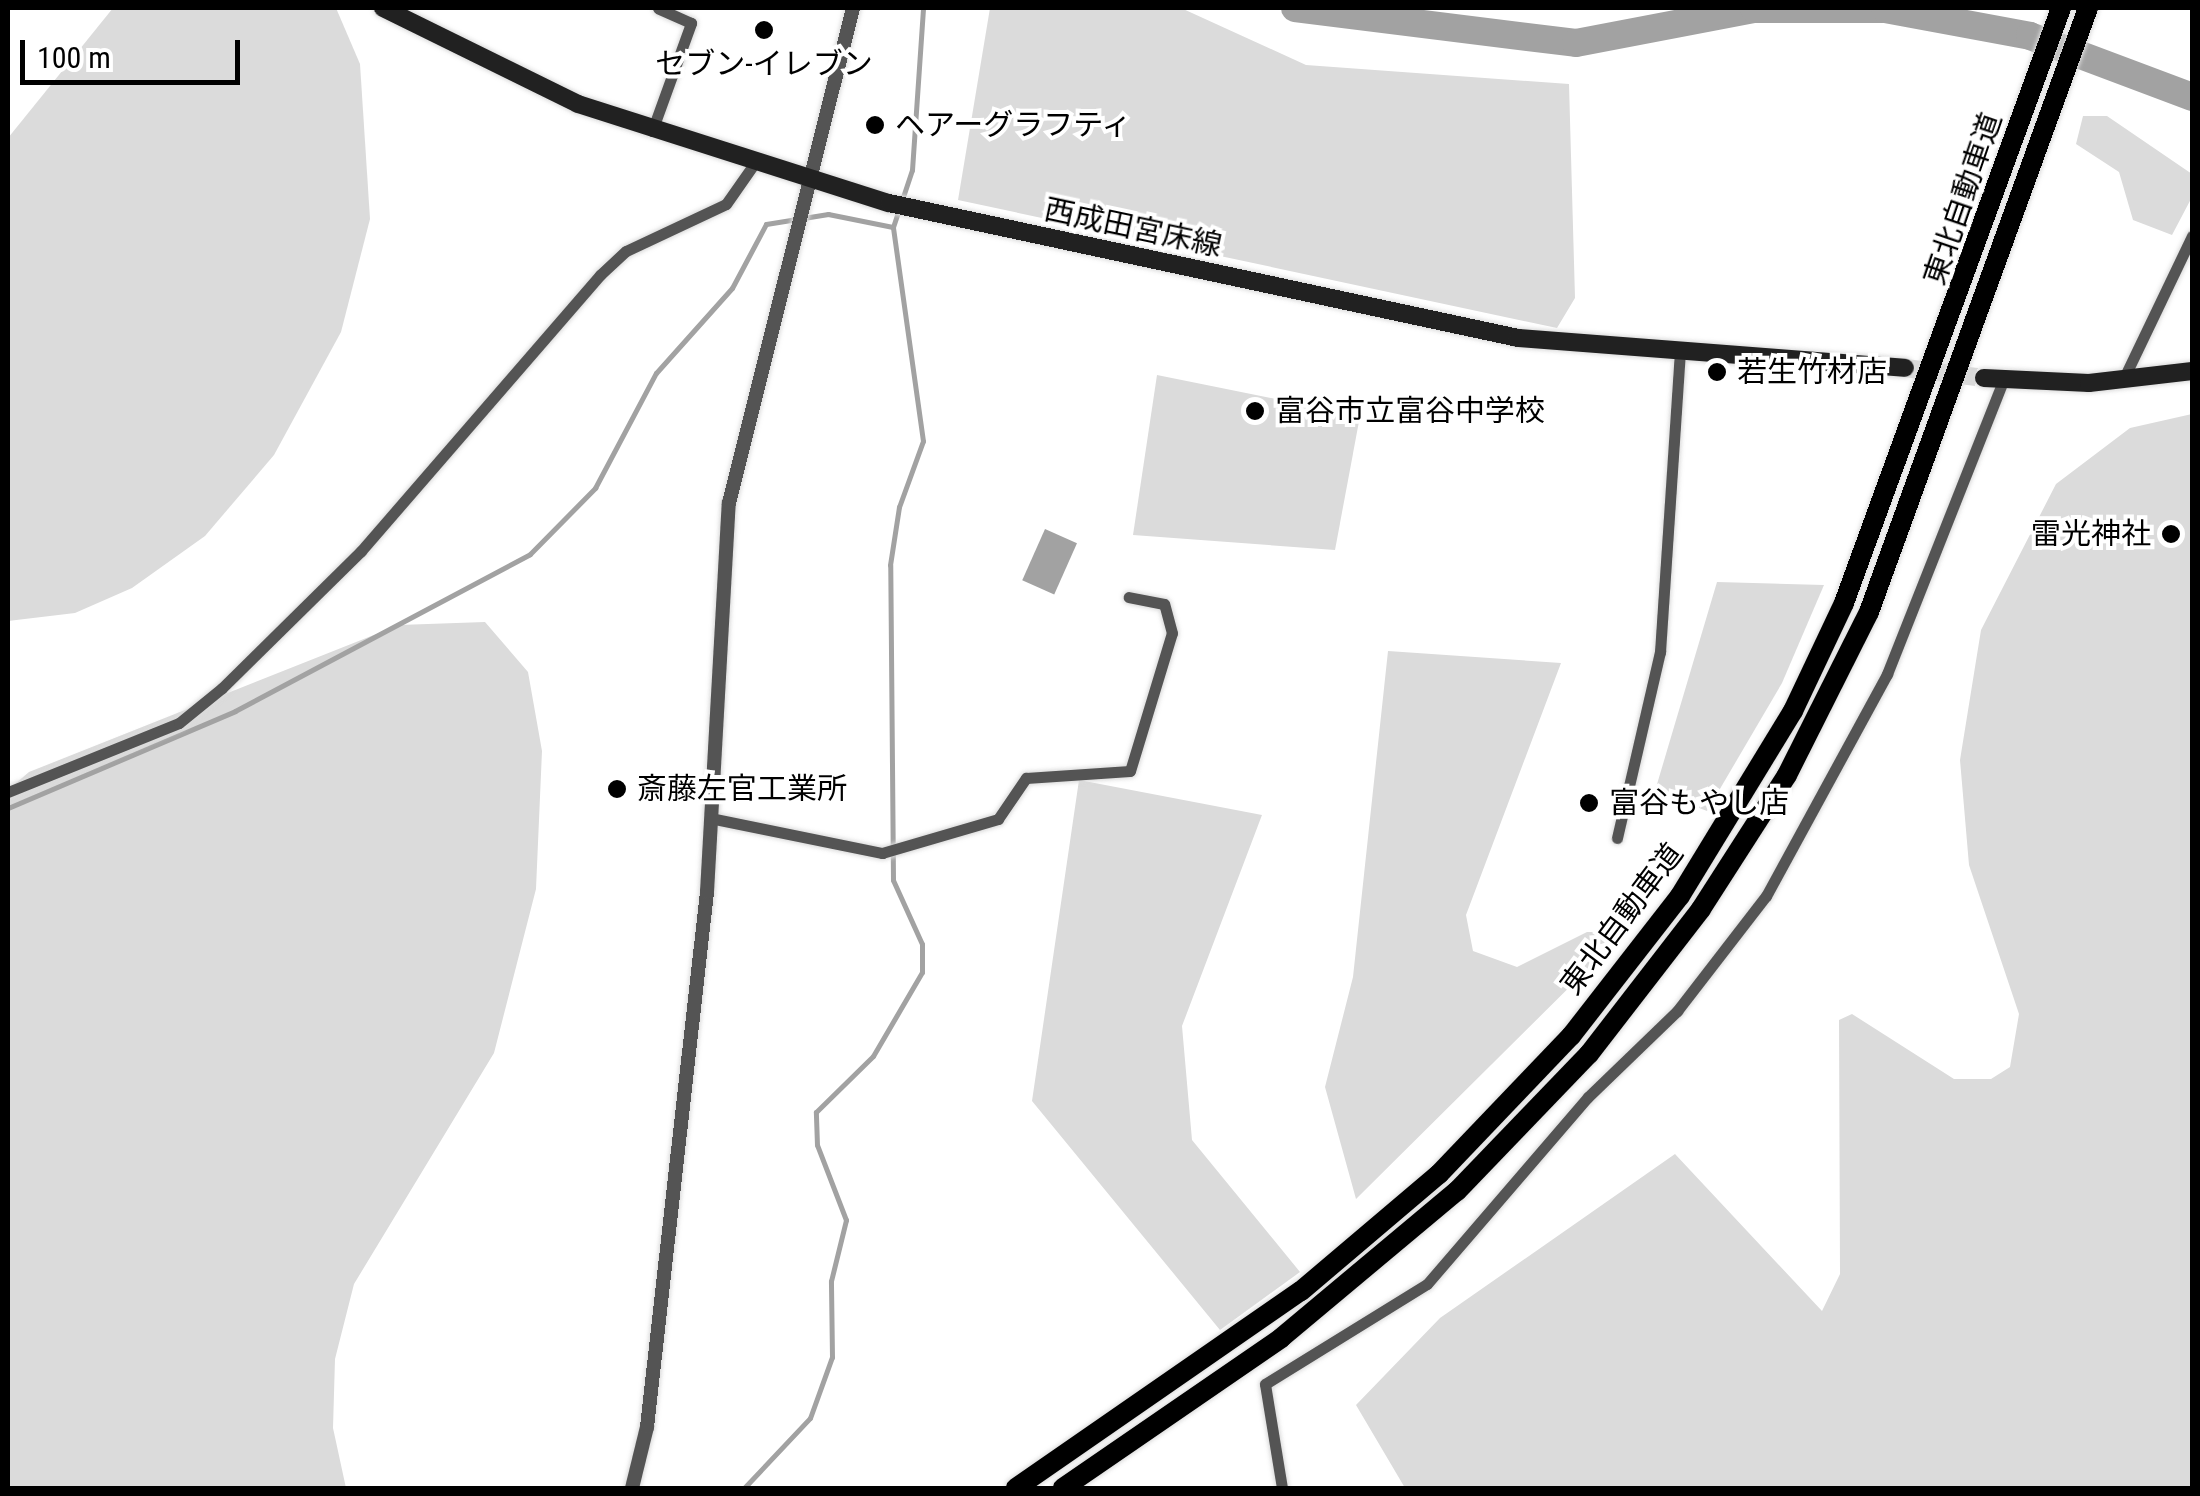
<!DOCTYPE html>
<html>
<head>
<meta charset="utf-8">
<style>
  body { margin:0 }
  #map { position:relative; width:2200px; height:1496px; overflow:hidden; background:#fff; font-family:"Roboto Condensed","Noto Sans JP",sans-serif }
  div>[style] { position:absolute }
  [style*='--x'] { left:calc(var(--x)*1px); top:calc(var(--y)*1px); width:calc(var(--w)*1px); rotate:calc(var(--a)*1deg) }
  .green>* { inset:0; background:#dbdbdb }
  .water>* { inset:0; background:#a2a2a2; transform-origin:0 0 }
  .stream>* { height:5px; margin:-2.5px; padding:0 2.5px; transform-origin:2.5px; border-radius:2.5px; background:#a2a2a2 }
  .river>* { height:28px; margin:-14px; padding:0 14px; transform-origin:14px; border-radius:14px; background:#a2a2a2 }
  .secondary-tunnel>* { height:18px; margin-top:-9px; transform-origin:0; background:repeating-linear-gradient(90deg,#d9d9d9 0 18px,transparent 0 27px) }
  .roads { filter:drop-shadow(0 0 2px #dbdbdb) drop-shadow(0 0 2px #dbdbdb) }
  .minor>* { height:11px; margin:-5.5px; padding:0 5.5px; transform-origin:5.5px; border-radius:5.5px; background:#545454 }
  .tertiary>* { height:14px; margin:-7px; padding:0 7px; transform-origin:7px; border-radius:7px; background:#545454 }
  .secondary>* { height:18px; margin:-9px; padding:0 9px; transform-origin:9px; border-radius:9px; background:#212121 }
  .motorway>* { height:20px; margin:-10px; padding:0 10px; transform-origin:10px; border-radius:10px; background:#000 }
  .dots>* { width:28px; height:28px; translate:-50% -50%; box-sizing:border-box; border:5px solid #fff; border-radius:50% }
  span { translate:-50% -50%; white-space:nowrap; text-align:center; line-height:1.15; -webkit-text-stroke:8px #fff; paint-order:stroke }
  .poi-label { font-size:30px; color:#000 }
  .left { translate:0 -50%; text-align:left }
  .right { translate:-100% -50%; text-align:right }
  .street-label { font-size:30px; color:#000 }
  .frame { position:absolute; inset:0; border:10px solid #000; pointer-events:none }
  .scale { position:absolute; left:20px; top:40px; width:220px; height:45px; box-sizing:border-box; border:5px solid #000; border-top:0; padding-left:12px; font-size:30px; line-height:35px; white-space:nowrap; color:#000; -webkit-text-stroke:8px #fff; paint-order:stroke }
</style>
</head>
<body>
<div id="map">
  <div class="green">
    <i style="clip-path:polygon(113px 8px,336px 8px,360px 64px,370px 219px,341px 332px,274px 455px,205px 536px,132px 588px,75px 613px,8px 621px,8px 138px)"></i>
    <i style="clip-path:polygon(990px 8px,1181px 8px,1306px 65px,1569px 84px,1575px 298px,1557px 328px,958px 200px)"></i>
    <i style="clip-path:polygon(2083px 116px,2107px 116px,2192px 174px,2192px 197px,2172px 235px,2133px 220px,2119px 172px,2076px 144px)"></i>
    <i style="clip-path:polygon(1157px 375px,1360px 416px,1335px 550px,1133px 535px)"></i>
    <i style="clip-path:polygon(2192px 414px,2192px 1488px,1405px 1488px,1356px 1405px,1440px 1318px,1675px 1154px,1822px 1311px,1840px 1274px,1839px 1020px,1852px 1014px,1954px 1079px,1991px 1079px,2010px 1067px,2019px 1014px,1969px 865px,1960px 760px,1981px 630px,2056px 484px,2130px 428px)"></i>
    <i style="clip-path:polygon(1717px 582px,1824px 585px,1782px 683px,1707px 811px,1655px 791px)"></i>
    <i style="clip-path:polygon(485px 622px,528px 672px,542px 751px,536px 889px,494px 1053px,354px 1284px,335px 1359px,333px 1428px,346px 1488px,8px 1488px,8px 790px,29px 772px,399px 625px)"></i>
    <i style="clip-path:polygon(1388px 651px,1561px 663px,1466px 915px,1473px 951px,1517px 967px,1587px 932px,1625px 932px,1356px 1199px,1325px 1087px,1353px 977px)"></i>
    <i style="clip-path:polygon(1079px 780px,1262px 815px,1182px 1026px,1192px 1140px,1300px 1272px,1220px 1330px,1032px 1101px)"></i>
  </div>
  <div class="water">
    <i style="left:1045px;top:529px;width:35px;height:56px;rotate:24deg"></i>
  </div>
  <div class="stream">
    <i style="--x:8;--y:808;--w:247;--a:-23.1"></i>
    <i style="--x:235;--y:711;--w:334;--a:-28"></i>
    <i style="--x:530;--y:554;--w:93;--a:-45.4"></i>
    <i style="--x:595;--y:488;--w:130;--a:-62.1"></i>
    <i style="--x:656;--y:373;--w:114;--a:-48.2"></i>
    <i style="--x:732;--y:288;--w:72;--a:-62"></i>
    <i style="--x:766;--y:224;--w:63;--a:-9.2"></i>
    <i style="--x:828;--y:214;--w:66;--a:11.3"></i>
    <i style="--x:744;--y:1488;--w:96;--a:-46.7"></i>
    <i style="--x:810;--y:1418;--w:65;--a:-70.2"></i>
    <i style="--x:832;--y:1357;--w:76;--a:-90.8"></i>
    <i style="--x:831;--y:1281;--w:63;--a:-76.2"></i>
    <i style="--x:846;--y:1220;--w:80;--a:-111.1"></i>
    <i style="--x:817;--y:1145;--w:33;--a:-92"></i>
    <i style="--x:816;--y:1112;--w:80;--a:-44.5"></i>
    <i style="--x:873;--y:1056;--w:97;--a:-59.7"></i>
    <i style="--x:922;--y:972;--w:28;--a:-90"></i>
    <i style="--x:922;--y:944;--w:70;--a:-114.4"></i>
    <i style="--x:893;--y:880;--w:315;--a:-90.5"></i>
    <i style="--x:890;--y:565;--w:59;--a:-81.2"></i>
    <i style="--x:899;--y:507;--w:70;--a:-70"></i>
    <i style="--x:923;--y:441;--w:216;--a:-98"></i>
    <i style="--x:893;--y:227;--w:60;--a:-71.6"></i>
    <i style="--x:912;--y:170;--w:162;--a:-86.1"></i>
  </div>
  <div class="river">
    <i style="--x:1295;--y:8;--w:283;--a:7.1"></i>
    <i style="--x:1576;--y:43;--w:181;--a:-10.8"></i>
    <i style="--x:1754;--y:9;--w:131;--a:0"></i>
    <i style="--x:1885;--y:9;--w:147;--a:10.5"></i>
    <i style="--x:2030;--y:36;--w:173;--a:20.6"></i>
  </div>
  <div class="secondary-tunnel">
    <i style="--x:1905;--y:368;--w:80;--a:7.2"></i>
  </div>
  <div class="roads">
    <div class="minor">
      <i style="--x:652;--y:131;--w:115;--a:-70.1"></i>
      <i style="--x:691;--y:23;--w:36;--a:-156"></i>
      <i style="--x:2123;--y:380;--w:160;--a:-64.4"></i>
      <i style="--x:8;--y:792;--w:184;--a:-22"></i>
      <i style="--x:179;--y:723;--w:55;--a:-39.1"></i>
      <i style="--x:222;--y:688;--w:195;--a:-44.6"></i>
      <i style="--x:361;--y:551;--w:365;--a:-49.1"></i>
      <i style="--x:600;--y:275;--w:35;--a:-43"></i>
      <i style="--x:626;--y:251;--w:110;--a:-25.2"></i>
      <i style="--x:726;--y:204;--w:49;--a:-55"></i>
      <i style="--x:710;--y:818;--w:176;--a:11.5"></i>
      <i style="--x:882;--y:853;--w:121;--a:-16.3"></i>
      <i style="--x:998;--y:819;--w:50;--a:-55.7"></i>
      <i style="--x:1026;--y:778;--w:104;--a:-3.9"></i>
      <i style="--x:1130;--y:771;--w:144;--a:-73.1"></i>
      <i style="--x:1172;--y:633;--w:30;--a:-105"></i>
      <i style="--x:1164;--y:604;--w:36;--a:-169"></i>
      <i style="--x:1617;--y:838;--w:191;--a:-77"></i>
      <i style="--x:1660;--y:652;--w:301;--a:-86.2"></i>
      <i style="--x:1282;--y:1488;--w:105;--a:-99.3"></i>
      <i style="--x:1265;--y:1384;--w:190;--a:-31.7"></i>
      <i style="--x:1427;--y:1284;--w:247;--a:-49.3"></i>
      <i style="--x:1588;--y:1097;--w:124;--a:-44"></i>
      <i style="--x:1677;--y:1011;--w:145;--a:-52.3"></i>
      <i style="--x:1766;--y:896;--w:253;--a:-61.4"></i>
      <i style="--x:1887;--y:674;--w:315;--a:-68.4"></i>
    </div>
    <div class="tertiary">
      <i style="--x:632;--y:1488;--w:63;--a:-76.2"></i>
      <i style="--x:647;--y:1427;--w:538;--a:-83.6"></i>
      <i style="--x:707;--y:892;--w:390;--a:-86.8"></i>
      <i style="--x:729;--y:503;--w:510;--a:-75.94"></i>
    </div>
    <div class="secondary">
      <i style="--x:383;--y:8;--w:217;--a:26.2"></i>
      <i style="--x:578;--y:104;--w:326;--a:17.7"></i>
      <i style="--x:889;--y:203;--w:643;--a:12.11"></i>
      <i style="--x:1518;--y:338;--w:388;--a:4.4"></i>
      <i style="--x:1984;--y:378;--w:105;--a:2.7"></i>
      <i style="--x:2089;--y:383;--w:104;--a:-6.6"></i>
    </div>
    <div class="motorway">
      <i style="--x:1016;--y:1488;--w:346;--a:-34.7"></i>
      <i style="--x:1301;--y:1291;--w:181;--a:-40.3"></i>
      <i style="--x:1439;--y:1174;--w:191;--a:-46.3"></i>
      <i style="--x:1571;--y:1036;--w:177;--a:-52.1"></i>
      <i style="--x:1680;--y:896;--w:217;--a:-58.6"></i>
      <i style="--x:1793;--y:711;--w:119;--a:-64.7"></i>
      <i style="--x:1844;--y:603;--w:633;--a:-69.96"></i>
      <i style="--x:1063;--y:1488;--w:265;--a:-34.5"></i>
      <i style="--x:1281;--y:1338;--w:229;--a:-39.9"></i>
      <i style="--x:1457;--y:1191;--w:190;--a:-46.1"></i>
      <i style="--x:1589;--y:1054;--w:183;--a:-52.3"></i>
      <i style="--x:1701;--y:909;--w:159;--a:-57.3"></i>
      <i style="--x:1787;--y:775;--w:182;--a:-63.3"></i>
      <i style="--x:1869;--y:612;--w:642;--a:-70.07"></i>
    </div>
  </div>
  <div class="dots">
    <i style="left:764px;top:30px;background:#000"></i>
    <i style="left:875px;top:125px;background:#000"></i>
    <i style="left:1717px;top:372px;background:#000"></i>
    <i style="left:1255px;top:411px;background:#000"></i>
    <i style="left:2171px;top:534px;background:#000"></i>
    <i style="left:617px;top:789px;background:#000"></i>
    <i style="left:1589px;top:803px;background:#000"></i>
  </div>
  <div class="poi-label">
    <span style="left:764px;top:64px">セブン-イレブン</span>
    <span class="left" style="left:895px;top:125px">ヘアーグラフティ</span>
    <span class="left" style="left:1737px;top:372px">若生竹材店</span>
    <span class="left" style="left:1275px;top:411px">富谷市立富谷中学校</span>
    <span class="right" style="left:2151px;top:534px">雷光神社</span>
    <span class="left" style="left:637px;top:789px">斎藤左官工業所</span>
    <span class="left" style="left:1609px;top:803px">富谷もやし店</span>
  </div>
  <div class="street-label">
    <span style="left:1963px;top:199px;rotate:-71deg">東北自動車道</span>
    <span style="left:1133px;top:228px;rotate:12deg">西成田宮床線</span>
    <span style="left:1622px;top:919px;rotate:-53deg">東北自動車道</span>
  </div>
  <div class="frame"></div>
  <div class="scale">100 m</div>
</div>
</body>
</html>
